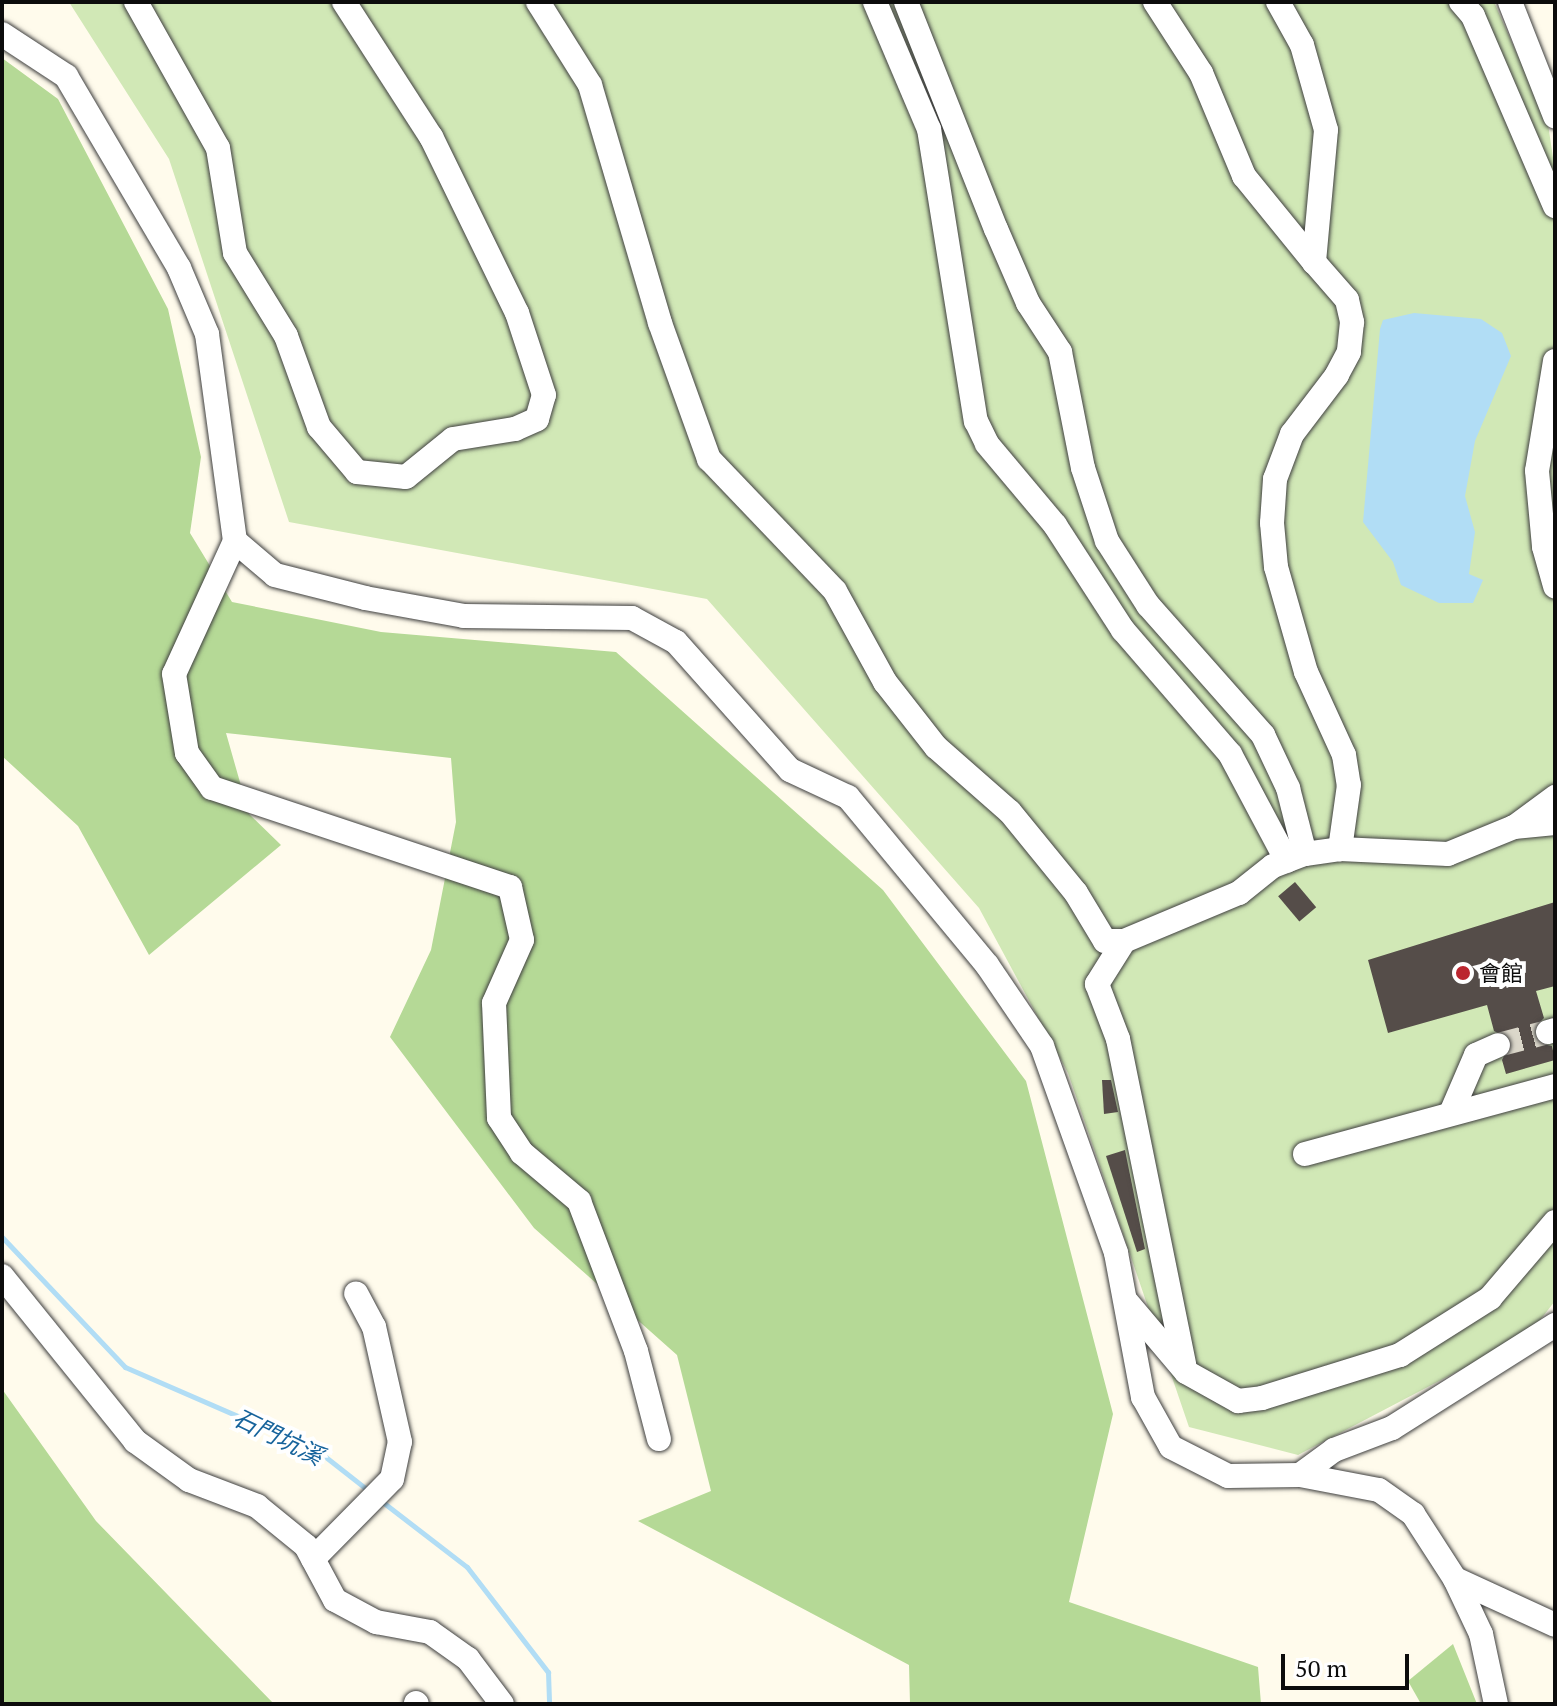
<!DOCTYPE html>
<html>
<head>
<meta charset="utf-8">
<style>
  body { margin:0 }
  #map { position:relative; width:1557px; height:1706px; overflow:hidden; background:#fffbec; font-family:"PT Serif","Noto Sans TC",serif }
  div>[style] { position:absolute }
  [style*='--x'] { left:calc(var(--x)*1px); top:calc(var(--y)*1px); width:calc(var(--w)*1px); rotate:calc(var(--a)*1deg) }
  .green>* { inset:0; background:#d1e8b6 }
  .forest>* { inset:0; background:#b5d996 }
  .water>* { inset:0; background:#b1ddf5 }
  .stream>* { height:5px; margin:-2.5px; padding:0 2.5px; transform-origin:2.5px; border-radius:2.5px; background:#b1ddf5 }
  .building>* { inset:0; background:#554d49; transform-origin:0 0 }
  .minor-tunnel>* { height:24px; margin-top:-12px; transform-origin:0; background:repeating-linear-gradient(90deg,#dbd7ca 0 24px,transparent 0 36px) }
  .roads { filter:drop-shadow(0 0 2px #3f3f3f) drop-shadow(0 0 2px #3f3f3f) }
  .minor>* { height:24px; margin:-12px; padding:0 12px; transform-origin:12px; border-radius:12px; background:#fff }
  .dots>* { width:22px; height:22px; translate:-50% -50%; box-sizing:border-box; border:4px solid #fff; border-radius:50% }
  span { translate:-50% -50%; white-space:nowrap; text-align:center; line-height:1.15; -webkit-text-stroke:8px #fff; paint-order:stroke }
  .poi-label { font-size:22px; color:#0c0c0c }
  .left { translate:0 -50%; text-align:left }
  .water-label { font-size:24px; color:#17649c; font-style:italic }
  .frame { position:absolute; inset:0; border:4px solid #0c0c0c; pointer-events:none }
  .scale { position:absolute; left:1281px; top:1654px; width:128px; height:36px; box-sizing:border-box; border:4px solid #0c0c0c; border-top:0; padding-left:10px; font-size:24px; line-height:28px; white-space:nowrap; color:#0c0c0c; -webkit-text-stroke:6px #fff; paint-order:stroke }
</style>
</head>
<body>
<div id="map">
  <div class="green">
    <i style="clip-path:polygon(69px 2px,1494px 2px,1548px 124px,1555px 171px,1555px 1301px,1529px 1334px,1298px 1455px,1189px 1427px,1068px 1073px,979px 908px,707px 599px,289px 522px,169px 159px)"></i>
  </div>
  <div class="forest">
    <i style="clip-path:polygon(2px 58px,58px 99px,168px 309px,201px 457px,190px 533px,232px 602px,381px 632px,616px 652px,883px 890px,1026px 1081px,1113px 1414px,1069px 1602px,1258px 1667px,1261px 1704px,910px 1704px,909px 1665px,638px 1521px,711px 1491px,677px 1355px,534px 1228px,390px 1037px,431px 950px,456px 822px,451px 758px,226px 733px,249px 814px,281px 845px,149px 955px,78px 826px,2px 756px)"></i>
    <i style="clip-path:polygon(2px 1389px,96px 1521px,274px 1704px,2px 1704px)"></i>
    <i style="clip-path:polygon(1453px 1644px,1477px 1704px,1421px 1704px,1408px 1681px)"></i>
  </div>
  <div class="water">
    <i style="clip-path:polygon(1414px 313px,1481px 319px,1502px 333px,1511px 356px,1475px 441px,1465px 496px,1475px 532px,1469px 574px,1483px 580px,1473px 603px,1439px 603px,1401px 585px,1393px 562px,1363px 522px,1380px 329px,1383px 320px)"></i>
  </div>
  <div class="stream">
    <i style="--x:2;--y:1237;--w:179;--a:46.6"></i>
    <i style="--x:125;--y:1367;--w:210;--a:23.5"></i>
    <i style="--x:318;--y:1451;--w:65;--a:38.1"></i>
    <i style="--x:380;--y:1500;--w:110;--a:37.6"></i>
    <i style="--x:467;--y:1567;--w:133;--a:52.4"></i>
    <i style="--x:548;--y:1672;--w:32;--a:88"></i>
  </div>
  <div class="building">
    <i style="left:1295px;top:882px;width:33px;height:22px;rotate:50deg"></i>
    <i style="clip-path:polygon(1555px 902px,1555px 986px,1536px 991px,1544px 1018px,1533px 1029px,1538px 1043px,1552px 1046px,1555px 1060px,1506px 1074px,1502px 1060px,1512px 1040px,1494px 1031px,1487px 1005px,1388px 1033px,1368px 960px)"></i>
    <i style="clip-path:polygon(1102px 1080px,1111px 1080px,1118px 1112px,1104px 1114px)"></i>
    <i style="clip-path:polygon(1125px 1150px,1145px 1249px,1137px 1252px,1106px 1156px)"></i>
  </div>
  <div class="minor-tunnel">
    <i style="--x:1498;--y:1045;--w:52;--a:-14.6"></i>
  </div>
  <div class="roads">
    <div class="minor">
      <i style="--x:136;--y:2;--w:167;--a:60.7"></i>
      <i style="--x:218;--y:148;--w:106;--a:80.8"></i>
      <i style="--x:235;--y:253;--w:97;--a:58.4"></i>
      <i style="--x:286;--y:336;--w:97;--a:70.1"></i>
      <i style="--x:319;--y:427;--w:59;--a:49.8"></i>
      <i style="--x:357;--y:472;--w:49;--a:5.8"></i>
      <i style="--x:406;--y:477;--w:60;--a:-39"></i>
      <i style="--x:453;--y:439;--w:63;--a:-9.2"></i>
      <i style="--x:515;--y:429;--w:24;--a:-24"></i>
      <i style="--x:537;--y:419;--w:25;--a:-74"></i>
      <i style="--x:544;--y:395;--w:86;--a:-108.2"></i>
      <i style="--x:517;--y:313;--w:196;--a:-116"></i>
      <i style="--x:431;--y:137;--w:161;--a:-122.8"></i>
      <i style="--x:538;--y:2;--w:98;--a:57.9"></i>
      <i style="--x:590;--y:85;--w:248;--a:73.6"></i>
      <i style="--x:660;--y:323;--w:145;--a:70.2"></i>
      <i style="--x:709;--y:459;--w:182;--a:46.3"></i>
      <i style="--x:835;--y:591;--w:104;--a:61.2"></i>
      <i style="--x:885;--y:682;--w:83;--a:51.9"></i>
      <i style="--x:936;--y:747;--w:98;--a:41.3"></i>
      <i style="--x:1010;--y:812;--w:104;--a:50.8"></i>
      <i style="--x:1076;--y:893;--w:56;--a:58.9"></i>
      <i style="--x:1105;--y:941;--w:19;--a:0"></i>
      <i style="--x:1124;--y:941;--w:125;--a:-22.7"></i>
      <i style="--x:1239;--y:893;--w:43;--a:-38.5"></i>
      <i style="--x:1273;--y:866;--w:34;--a:-21"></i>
      <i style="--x:1305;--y:854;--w:35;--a:-8"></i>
      <i style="--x:1340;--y:849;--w:108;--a:2.7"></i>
      <i style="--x:1448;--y:854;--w:71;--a:-22.2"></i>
      <i style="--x:1514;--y:827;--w:41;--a:-5.6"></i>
      <i style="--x:875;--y:2;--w:138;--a:67"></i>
      <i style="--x:929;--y:129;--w:296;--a:80.9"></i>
      <i style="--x:976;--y:421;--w:25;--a:64"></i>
      <i style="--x:987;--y:444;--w:106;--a:50"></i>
      <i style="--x:1055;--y:525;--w:125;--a:57.1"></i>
      <i style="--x:1123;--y:630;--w:164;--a:49.2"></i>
      <i style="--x:1230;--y:754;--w:121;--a:62"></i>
      <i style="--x:906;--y:2;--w:244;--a:68.4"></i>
      <i style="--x:996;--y:229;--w:81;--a:66.6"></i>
      <i style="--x:1028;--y:303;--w:59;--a:56.9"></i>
      <i style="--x:1060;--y:352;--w:118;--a:78.8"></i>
      <i style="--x:1083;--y:468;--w:77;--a:71.8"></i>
      <i style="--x:1107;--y:541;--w:76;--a:57.4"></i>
      <i style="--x:1148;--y:605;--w:174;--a:48.5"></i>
      <i style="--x:1263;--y:735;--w:59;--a:64.7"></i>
      <i style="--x:1288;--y:788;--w:68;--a:75.6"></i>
      <i style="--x:1155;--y:2;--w:85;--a:57.1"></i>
      <i style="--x:1201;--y:73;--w:112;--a:67.3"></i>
      <i style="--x:1244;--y:176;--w:111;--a:50.9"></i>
      <i style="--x:1278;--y:2;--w:49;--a:60.8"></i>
      <i style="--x:1302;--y:45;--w:88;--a:74.2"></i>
      <i style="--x:1326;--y:130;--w:133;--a:95.2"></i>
      <i style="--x:1314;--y:262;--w:50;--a:49"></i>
      <i style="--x:1347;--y:300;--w:23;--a:77"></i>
      <i style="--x:1352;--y:322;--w:30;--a:96"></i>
      <i style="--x:1349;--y:352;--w:26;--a:118"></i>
      <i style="--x:1337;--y:375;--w:74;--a:127.3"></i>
      <i style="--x:1292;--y:434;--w:48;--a:110.7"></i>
      <i style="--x:1275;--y:479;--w:44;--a:93.9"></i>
      <i style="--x:1272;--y:523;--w:44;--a:84.8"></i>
      <i style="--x:1276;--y:567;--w:109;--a:74.1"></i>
      <i style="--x:1306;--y:672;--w:91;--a:65.4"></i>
      <i style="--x:1344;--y:755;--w:30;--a:81"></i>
      <i style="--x:1349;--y:785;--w:65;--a:98"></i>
      <i style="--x:1461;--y:2;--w:18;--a:49"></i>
      <i style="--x:1473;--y:16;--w:207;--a:66.7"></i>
      <i style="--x:1510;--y:2;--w:123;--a:68.5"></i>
      <i style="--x:2;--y:34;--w:77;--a:33.3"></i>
      <i style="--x:66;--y:76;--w:223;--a:59.5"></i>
      <i style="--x:179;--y:268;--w:72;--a:67"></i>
      <i style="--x:207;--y:334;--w:209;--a:82.3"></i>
      <i style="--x:235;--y:541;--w:52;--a:40.4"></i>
      <i style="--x:275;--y:575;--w:93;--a:14.3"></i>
      <i style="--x:365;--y:598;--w:101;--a:10.3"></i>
      <i style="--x:464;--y:616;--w:168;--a:0.7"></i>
      <i style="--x:632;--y:618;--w:50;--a:28.6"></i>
      <i style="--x:676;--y:642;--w:171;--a:48.3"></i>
      <i style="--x:790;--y:770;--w:64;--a:25"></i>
      <i style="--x:848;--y:797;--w:218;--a:50.4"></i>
      <i style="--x:987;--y:965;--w:98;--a:55.8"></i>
      <i style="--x:1042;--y:1046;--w:220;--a:70.3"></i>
      <i style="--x:1116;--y:1253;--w:147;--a:79.4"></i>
      <i style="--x:1143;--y:1397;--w:57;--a:60.8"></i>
      <i style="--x:1171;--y:1447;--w:64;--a:27"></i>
      <i style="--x:1228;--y:1476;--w:72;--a:-0.8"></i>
      <i style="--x:1300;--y:1475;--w:80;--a:10.8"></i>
      <i style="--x:1379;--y:1490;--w:42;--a:35.2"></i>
      <i style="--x:1413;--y:1514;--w:77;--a:57.1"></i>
      <i style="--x:1455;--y:1579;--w:61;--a:64.7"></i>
      <i style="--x:1481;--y:1634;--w:72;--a:77.9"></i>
      <i style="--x:1555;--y:361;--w:111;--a:99.3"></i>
      <i style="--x:1537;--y:471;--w:76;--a:84.7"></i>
      <i style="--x:1544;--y:547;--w:41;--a:74.2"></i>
      <i style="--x:235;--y:541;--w:146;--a:114.6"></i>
      <i style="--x:174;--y:674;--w:80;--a:80.7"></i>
      <i style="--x:187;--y:753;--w:43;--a:54.5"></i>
      <i style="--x:212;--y:788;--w:314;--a:18.4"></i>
      <i style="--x:510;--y:887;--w:54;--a:77.2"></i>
      <i style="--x:522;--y:940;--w:69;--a:114"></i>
      <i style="--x:494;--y:1003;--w:115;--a:87.5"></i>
      <i style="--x:499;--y:1118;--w:42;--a:56.7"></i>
      <i style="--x:522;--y:1153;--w:75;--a:40.1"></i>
      <i style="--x:579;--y:1201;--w:160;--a:69.2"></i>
      <i style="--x:636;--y:1351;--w:91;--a:75.4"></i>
      <i style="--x:1516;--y:826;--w:49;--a:-36.6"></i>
      <i style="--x:1124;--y:941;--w:51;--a:122.1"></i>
      <i style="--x:1097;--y:984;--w:59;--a:69.1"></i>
      <i style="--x:1118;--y:1039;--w:332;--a:78.5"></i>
      <i style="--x:1548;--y:1032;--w:7;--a:-16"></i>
      <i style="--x:1451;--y:1113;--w:63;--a:-66.7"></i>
      <i style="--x:1476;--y:1055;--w:24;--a:-24"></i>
      <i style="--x:1305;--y:1154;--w:259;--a:-15.2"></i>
      <i style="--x:2;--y:1276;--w:212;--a:51.1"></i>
      <i style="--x:135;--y:1441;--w:67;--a:35.8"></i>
      <i style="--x:189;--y:1480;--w:73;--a:20.9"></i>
      <i style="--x:257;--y:1506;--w:63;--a:39.2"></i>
      <i style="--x:306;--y:1546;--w:61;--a:61.8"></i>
      <i style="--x:335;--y:1600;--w:47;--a:28.2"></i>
      <i style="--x:376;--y:1622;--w:55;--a:10.5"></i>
      <i style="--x:430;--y:1632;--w:47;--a:35.4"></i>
      <i style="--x:468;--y:1659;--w:56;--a:52.9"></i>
      <i style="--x:1126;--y:1301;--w:93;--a:49.8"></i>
      <i style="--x:1186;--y:1372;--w:60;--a:29.1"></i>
      <i style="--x:1238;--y:1401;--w:24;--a:-7"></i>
      <i style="--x:1262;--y:1398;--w:145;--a:-17.3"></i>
      <i style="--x:1400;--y:1355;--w:107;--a:-32.3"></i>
      <i style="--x:1490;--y:1298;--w:100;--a:-49.5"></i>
      <i style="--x:1300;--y:1475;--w:42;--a:-36.3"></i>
      <i style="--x:1334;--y:1450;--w:62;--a:-20.8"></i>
      <i style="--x:1392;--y:1428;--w:193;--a:-32.3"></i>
      <i style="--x:313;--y:1559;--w:112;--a:-45.4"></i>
      <i style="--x:392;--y:1479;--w:38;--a:-78"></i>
      <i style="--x:400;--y:1442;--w:118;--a:-102.7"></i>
      <i style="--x:374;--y:1327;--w:38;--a:-118"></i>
      <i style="--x:1455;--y:1579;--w:110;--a:24.7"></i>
      <i style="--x:416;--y:1703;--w:1;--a:45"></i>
    </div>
  </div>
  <div class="dots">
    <i style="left:1463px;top:973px;background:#bb262f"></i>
  </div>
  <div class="poi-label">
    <span class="left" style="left:1479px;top:973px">會館</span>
  </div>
  <div class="water-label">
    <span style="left:278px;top:1437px;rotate:26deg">石門坑溪</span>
  </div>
  <div class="frame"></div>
  <div class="scale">50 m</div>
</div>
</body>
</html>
